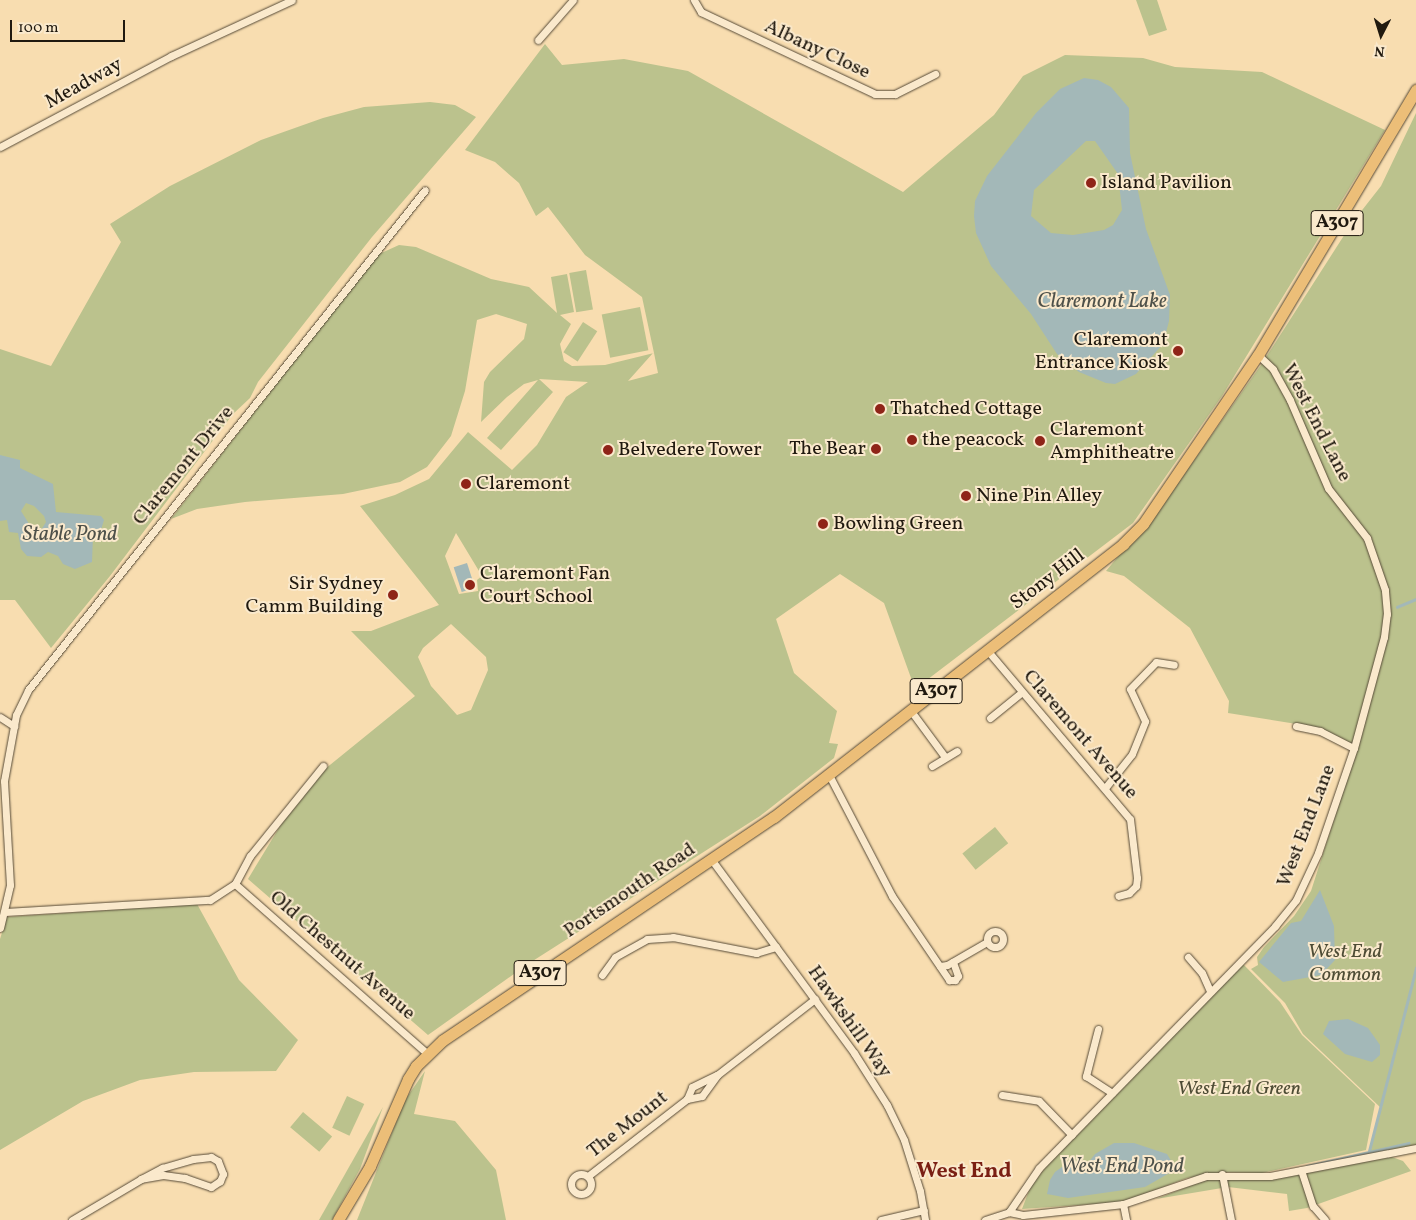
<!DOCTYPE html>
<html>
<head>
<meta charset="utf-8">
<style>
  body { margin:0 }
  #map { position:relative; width:1416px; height:1220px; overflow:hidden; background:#f8ddb0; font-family:Vollkorn,serif }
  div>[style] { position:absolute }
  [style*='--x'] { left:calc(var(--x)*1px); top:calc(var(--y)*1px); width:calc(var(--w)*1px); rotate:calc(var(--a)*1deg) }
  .green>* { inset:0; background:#bbc28d; transform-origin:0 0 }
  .water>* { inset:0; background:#a3b8b8; transform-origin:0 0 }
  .stream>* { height:2.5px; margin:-1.25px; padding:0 1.25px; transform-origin:1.25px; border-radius:1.25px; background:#a3b8b8 }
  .roads { filter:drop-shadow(0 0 1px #564a37) drop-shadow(0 0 1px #564a37) }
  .street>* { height:7px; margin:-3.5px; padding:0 3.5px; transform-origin:3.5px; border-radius:3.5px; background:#fae9cc }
  .street>.ring { margin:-3.5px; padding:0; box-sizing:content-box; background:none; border:7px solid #fae9cc; border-radius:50% }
  .primary>* { height:11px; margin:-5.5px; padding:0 5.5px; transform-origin:5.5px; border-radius:5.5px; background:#ecbe78 }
  .dots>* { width:14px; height:14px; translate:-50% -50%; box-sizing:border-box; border:2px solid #fae9cc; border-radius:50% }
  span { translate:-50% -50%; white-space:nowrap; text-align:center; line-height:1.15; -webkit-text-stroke:4px #fae9cc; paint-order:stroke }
  .shield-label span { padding:1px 4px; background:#fae9cc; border:1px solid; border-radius:4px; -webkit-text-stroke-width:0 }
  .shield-label { font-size:19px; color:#20190f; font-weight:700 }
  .street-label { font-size:20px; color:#20190f }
  .poi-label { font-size:20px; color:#20190f }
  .left { translate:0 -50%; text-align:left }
  .right { translate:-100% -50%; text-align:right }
  .park-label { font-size:20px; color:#4e4c35; font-style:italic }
  .water-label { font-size:21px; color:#4e514a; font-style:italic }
  .quarter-label { font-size:22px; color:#7a1f14; font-weight:700 }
  .north { position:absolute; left:1356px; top:10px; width:50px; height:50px; -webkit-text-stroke:4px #fae9cc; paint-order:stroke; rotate:185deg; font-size:14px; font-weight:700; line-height:20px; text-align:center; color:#20190f }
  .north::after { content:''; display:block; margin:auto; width:18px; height:22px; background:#20190f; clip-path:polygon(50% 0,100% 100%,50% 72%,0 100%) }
  .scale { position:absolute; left:10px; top:20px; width:115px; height:22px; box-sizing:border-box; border:2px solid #20190f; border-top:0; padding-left:6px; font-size:15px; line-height:18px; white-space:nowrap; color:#20190f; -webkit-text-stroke:4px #fae9cc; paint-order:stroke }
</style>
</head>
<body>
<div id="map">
  <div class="green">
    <i style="clip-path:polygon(1136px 0,1157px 0,1167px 30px,1149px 36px)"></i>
    <i style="clip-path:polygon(evenodd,545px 44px,562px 65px,624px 59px,688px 71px,903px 192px,994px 115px,1023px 76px,1065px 55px,1143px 58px,1175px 67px,1262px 72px,1385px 130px,1222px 396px,1133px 523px,915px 689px,884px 603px,840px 574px,776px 619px,794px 673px,837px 711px,829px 743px,838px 744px,834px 758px,760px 816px,528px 964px,428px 1035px,248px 879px,282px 823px,325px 769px,415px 696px,351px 631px,371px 631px,439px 605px,360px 506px,395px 495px,429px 479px,468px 432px,512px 470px,537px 445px,566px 397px,588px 382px,539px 379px,553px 392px,501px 450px,487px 438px,538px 380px,524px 384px,507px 397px,481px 422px,484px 382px,490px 372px,524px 339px,527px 324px,496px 314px,477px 320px,465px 391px,451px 436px,427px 467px,400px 482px,343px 494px,245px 502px,197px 509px,171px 519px,377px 255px,399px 245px,416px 247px,491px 279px,529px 287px,557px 313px,551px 277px,567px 274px,574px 312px,560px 315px,571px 324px,560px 344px,564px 361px,572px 366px,605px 365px,654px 353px,642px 297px,585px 255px,548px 207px,536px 216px,519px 183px,495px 162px,465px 150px,545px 44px,654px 353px,658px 373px,628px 381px,653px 353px,654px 353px,545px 44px,456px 533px,482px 576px,477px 580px,478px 591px,459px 594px,445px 556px,456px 533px,545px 44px,451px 624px,486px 657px,488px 670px,471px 710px,457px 715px,431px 686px,418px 657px,423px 648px,451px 624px)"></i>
    <i style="clip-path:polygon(430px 102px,455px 105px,476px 117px,372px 237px,258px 382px,250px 398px,233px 414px,110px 576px,51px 648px,15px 600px,0 600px,0 349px,51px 366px,121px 242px,110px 224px,170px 186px,261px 140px,323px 118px,364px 107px)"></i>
    <i style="clip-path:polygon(1416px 113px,1416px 1145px,1369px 1157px,1381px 1108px,1303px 1034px,1285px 1003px,1251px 969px,1258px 965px,1257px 957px,1264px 947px,1294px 916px,1311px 891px,1357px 748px,1309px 726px,1228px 713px,1229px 701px,1190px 628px,1124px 576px,1106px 571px,1171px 493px,1261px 365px,1352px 223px,1381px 186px)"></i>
    <i style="left:586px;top:270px;width:40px;height:17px;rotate:80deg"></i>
    <i style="left:640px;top:307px;width:44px;height:39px;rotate:79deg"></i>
    <i style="left:583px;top:322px;width:17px;height:36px;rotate:33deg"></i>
    <i style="left:995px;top:827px;width:21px;height:42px;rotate:51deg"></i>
    <i style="clip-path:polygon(197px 904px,239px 980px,298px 1040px,276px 1071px,194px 1072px,140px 1080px,83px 1101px,0 1150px,0 939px,7px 917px)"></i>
    <i style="clip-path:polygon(1243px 964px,1280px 1002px,1302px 1035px,1375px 1104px,1366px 1150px,1262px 1173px,1222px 1172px,1187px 1178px,1124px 1202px,1022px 1209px,1030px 1188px,1048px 1164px)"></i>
    <i style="clip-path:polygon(425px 1071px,414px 1114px,455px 1121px,496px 1170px,506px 1220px,357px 1220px,405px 1100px)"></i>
    <i style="left:347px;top:1096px;width:19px;height:35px;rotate:25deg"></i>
    <i style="clip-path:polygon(383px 1107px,360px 1169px,332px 1220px,319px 1220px)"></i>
    <i style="left:303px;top:1112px;width:38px;height:20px;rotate:40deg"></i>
    <i style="clip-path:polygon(1392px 1157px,1403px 1161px,1411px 1171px,1307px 1208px,1289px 1211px,1287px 1194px,1228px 1187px,1156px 1199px,1208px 1179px,1265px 1179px)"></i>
  </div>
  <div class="water">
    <i style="clip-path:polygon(evenodd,1084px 78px,1098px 80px,1111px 87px,1129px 108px,1130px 153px,1146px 229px,1170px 295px,1169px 321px,1163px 344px,1136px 374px,1115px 384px,1106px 383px,1079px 372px,1057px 354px,1031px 314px,991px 266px,976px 233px,974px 216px,975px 201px,987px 176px,1036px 113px,1060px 89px,1084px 78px,1086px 141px,1095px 141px,1118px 174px,1122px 210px,1113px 225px,1104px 230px,1073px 235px,1051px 233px,1031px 216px,1034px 190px,1086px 141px)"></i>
    <i style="clip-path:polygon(evenodd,0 455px,20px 460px,20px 468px,53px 484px,56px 512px,101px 516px,104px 520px,100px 533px,93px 536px,92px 562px,75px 569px,63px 564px,58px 556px,48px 552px,41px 557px,27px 556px,21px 549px,18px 533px,9px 532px,7px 520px,0 521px,0 455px,26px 503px,34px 506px,44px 516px,46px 522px,41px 530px,31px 527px,21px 511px,26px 503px)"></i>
    <i style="left:467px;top:563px;width:26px;height:14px;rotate:72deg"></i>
    <i style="clip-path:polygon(1320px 890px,1334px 926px,1335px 960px,1321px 975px,1283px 982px,1259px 962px,1291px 923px,1301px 921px)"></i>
    <i style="clip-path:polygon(1348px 1019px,1368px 1028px,1380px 1045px,1380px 1055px,1372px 1062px,1345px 1054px,1323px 1034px,1329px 1021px)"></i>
    <i style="clip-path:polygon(1114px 1143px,1134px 1143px,1167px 1154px,1173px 1164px,1173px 1171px,1145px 1187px,1068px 1198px,1047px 1194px,1050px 1180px,1055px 1172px,1066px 1164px,1088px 1163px,1095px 1154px)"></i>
  </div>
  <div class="stream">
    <i style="--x:1397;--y:607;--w:21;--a:-23"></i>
    <i style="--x:1369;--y:1151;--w:189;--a:-75.6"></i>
    <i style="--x:1307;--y:1166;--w:104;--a:-12.8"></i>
  </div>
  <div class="roads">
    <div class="street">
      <i style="--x:694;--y:0;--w:14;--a:60"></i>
      <i style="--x:701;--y:12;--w:192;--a:25.2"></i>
      <i style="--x:875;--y:94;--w:20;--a:0"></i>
      <i style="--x:895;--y:94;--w:45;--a:-26.6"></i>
      <i style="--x:538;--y:40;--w:53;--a:-48.8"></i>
      <i style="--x:0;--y:147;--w:194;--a:-28"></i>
      <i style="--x:171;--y:56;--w:133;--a:-24.8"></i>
      <i style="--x:987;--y:650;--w:221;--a:49.8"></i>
      <i style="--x:1130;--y:819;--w:59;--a:83.2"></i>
      <i style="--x:1137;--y:878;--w:8;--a:97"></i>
      <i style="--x:1136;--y:886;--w:10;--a:135"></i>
      <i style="--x:1129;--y:893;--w:11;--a:165"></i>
      <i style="--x:911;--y:711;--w:57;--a:53.5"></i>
      <i style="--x:0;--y:717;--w:17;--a:33"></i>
      <i style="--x:990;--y:718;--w:40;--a:-39"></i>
      <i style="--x:1296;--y:726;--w:25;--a:12"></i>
      <i style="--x:1320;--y:731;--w:38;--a:27"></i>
      <i style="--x:932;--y:766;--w:29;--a:-31"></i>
      <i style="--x:829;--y:775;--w:136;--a:62.5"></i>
      <i style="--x:892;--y:896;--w:102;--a:55.8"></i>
      <i style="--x:949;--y:980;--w:6;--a:0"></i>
      <i style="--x:955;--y:980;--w:5;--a:-53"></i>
      <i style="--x:958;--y:976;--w:15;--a:-110"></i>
      <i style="--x:1105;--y:788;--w:43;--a:-51.5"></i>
      <i style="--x:1132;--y:754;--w:35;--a:-68"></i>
      <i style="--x:1145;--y:721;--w:35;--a:-115"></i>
      <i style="--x:1130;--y:689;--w:37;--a:-46"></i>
      <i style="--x:1156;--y:662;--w:18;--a:9"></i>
      <i style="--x:711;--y:859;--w:241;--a:53.6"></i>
      <i style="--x:854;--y:1053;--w:62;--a:57.6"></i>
      <i style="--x:887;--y:1105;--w:39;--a:64"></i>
      <i style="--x:904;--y:1140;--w:53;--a:72.6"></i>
      <i style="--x:920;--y:1191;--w:29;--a:80"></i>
      <i style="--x:235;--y:884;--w:257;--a:41.4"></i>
      <i style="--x:5;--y:912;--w:205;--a:-3.4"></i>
      <i style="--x:210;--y:900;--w:30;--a:-33"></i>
      <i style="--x:235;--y:884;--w:32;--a:-62"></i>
      <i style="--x:250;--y:856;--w:116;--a:-51"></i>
      <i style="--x:0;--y:928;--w:44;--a:-76.9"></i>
      <i style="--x:10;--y:885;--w:104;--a:-93.3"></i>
      <i style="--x:4;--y:781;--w:67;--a:-79.7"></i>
      <i style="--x:16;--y:715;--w:28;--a:-64"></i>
      <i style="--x:28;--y:690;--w:638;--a:-51.55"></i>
      <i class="ring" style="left:987px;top:931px;width:9px;height:9px"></i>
      <i style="--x:1188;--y:957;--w:21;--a:49"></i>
      <i style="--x:1202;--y:973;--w:20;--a:66"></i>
      <i style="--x:940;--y:966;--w:7;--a:-8"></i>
      <i style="--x:947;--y:965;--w:46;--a:-29.9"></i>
      <i style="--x:602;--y:975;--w:22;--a:-54"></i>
      <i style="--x:615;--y:957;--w:37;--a:-29"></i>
      <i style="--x:647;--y:939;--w:26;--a:-4"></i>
      <i style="--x:673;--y:937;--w:85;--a:10.9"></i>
      <i style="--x:756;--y:953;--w:21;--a:-17"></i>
      <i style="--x:1098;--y:1029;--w:49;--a:104.3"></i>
      <i style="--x:1086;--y:1076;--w:31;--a:33"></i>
      <i style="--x:1002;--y:1095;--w:37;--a:9"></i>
      <i style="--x:1039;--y:1101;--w:47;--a:45.9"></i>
      <i style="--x:687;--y:1099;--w:13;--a:-67"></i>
      <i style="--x:692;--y:1087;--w:28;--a:-26"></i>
      <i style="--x:1301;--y:1170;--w:38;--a:72"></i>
      <i style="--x:1313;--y:1206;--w:18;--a:49"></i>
      <i class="ring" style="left:571px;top:1174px;width:13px;height:13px"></i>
      <i style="--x:1222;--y:1174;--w:47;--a:78.9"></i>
      <i style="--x:588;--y:1176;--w:125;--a:-37.9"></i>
      <i style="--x:687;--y:1099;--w:15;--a:-11"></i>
      <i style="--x:702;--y:1096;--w:26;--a:-54"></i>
      <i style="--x:717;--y:1075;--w:124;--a:-37.8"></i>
      <i style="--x:1123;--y:1204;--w:16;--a:79"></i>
      <i style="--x:1009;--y:1212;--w:14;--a:12"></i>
      <i style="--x:1023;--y:1215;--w:101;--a:-6.3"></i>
      <i style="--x:1123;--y:1204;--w:88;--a:-18.6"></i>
      <i style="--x:1206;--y:1176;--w:64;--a:0"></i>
      <i style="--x:1270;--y:1176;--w:149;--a:-10.9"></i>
      <i style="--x:72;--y:1220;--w:80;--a:-30.7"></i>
      <i style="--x:141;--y:1179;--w:24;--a:-28"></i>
      <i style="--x:162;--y:1168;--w:32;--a:-16"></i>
      <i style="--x:193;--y:1159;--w:18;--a:-6"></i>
      <i style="--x:211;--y:1157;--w:8;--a:30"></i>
      <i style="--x:218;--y:1161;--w:14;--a:69"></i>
      <i style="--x:223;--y:1174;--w:8;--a:113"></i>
      <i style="--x:220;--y:1181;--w:11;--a:146"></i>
      <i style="--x:211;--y:1187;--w:28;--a:-161"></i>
      <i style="--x:185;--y:1178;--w:22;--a:-172"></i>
      <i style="--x:163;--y:1175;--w:22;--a:170"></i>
      <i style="--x:881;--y:1220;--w:44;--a:-13.1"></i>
      <i style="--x:985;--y:1220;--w:25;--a:-18"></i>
      <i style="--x:1009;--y:1212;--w:53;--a:-55.7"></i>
      <i style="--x:1039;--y:1168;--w:338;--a:-45.7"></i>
      <i style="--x:1275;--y:926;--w:33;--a:-51"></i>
      <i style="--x:1296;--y:900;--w:52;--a:-64.9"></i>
      <i style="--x:1318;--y:853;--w:111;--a:-71.1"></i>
      <i style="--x:1354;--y:748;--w:115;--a:-74.9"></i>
      <i style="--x:1384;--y:637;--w:23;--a:-83"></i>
      <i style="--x:1387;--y:614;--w:24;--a:-95"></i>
      <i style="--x:1385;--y:590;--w:55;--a:-109.1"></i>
      <i style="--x:1367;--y:538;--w:63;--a:-128"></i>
      <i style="--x:1328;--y:488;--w:96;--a:-113.4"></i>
      <i style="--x:1290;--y:400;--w:35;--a:-119"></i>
      <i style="--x:1273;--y:369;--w:21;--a:-137"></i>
    </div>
    <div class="primary">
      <i style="--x:338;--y:1220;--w:63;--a:-59.3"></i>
      <i style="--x:370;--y:1166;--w:95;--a:-66.4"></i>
      <i style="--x:408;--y:1079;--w:15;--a:-58"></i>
      <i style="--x:416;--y:1066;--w:37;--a:-44"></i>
      <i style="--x:443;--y:1040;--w:399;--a:-34"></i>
      <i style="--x:774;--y:817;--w:443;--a:-38"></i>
      <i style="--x:1123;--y:544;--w:28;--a:-45"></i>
      <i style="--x:1143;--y:524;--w:204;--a:-55.8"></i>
      <i style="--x:1258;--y:355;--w:309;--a:-59.2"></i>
    </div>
  </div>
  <div class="dots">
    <i style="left:1091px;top:183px;background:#8f2418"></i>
    <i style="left:1178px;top:351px;background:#8f2418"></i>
    <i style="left:880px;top:409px;background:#8f2418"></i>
    <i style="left:912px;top:440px;background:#8f2418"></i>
    <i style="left:1040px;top:441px;background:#8f2418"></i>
    <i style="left:876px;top:449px;background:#8f2418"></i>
    <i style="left:608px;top:450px;background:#8f2418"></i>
    <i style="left:466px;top:484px;background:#8f2418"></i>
    <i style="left:966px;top:496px;background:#8f2418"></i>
    <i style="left:823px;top:524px;background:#8f2418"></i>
    <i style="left:470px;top:585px;background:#8f2418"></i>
    <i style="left:393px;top:595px;background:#8f2418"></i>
  </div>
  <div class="shield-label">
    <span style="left:1337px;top:223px">A307</span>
    <span style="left:936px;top:691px">A307</span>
    <span style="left:540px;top:973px">A307</span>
  </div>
  <div class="street-label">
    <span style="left:817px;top:50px;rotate:25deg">Albany Close</span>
    <span style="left:84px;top:84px;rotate:-29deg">Meadway</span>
    <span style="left:1316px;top:423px;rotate:63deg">West End Lane</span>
    <span style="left:184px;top:466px;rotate:-51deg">Claremont Drive</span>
    <span style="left:1048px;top:580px;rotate:-37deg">Stony Hill</span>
    <span style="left:1080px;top:735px;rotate:49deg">Claremont Avenue</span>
    <span style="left:1307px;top:826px;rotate:-69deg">West End Lane</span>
    <span style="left:630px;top:891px;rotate:-34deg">Portsmouth Road</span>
    <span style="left:342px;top:956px;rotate:41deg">Old Chestnut Avenue</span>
    <span style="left:849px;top:1022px;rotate:55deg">Hawkshill Way</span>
    <span style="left:628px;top:1125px;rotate:-38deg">The Mount</span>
  </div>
  <div class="poi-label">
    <span class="left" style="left:1101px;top:183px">Island Pavilion</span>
    <span class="right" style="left:1168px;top:352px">Claremont<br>Entrance Kiosk</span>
    <span class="left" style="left:890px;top:409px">Thatched Cottage</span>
    <span class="left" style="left:1050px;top:442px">Claremont<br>Amphitheatre</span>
    <span class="left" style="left:922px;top:440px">the peacock</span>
    <span class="right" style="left:866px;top:449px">The Bear</span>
    <span class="left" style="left:618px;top:450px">Belvedere Tower</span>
    <span class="left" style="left:476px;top:484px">Claremont</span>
    <span class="left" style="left:976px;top:496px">Nine Pin Alley</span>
    <span class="left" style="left:833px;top:524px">Bowling Green</span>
    <span class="left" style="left:480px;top:586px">Claremont Fan<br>Court School</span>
    <span class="right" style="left:383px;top:596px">Sir Sydney<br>Camm Building</span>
  </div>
  <div class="park-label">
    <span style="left:1345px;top:964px">West End<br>Common</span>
    <span style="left:1239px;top:1089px">West End Green</span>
  </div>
  <div class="water-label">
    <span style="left:1102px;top:302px">Claremont Lake</span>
    <span style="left:70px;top:535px">Stable Pond</span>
    <span style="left:1122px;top:1167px">West End Pond</span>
  </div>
  <div class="quarter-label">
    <span style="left:964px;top:1172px">West End</span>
  </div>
  <div class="north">N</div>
  <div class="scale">100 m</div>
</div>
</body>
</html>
